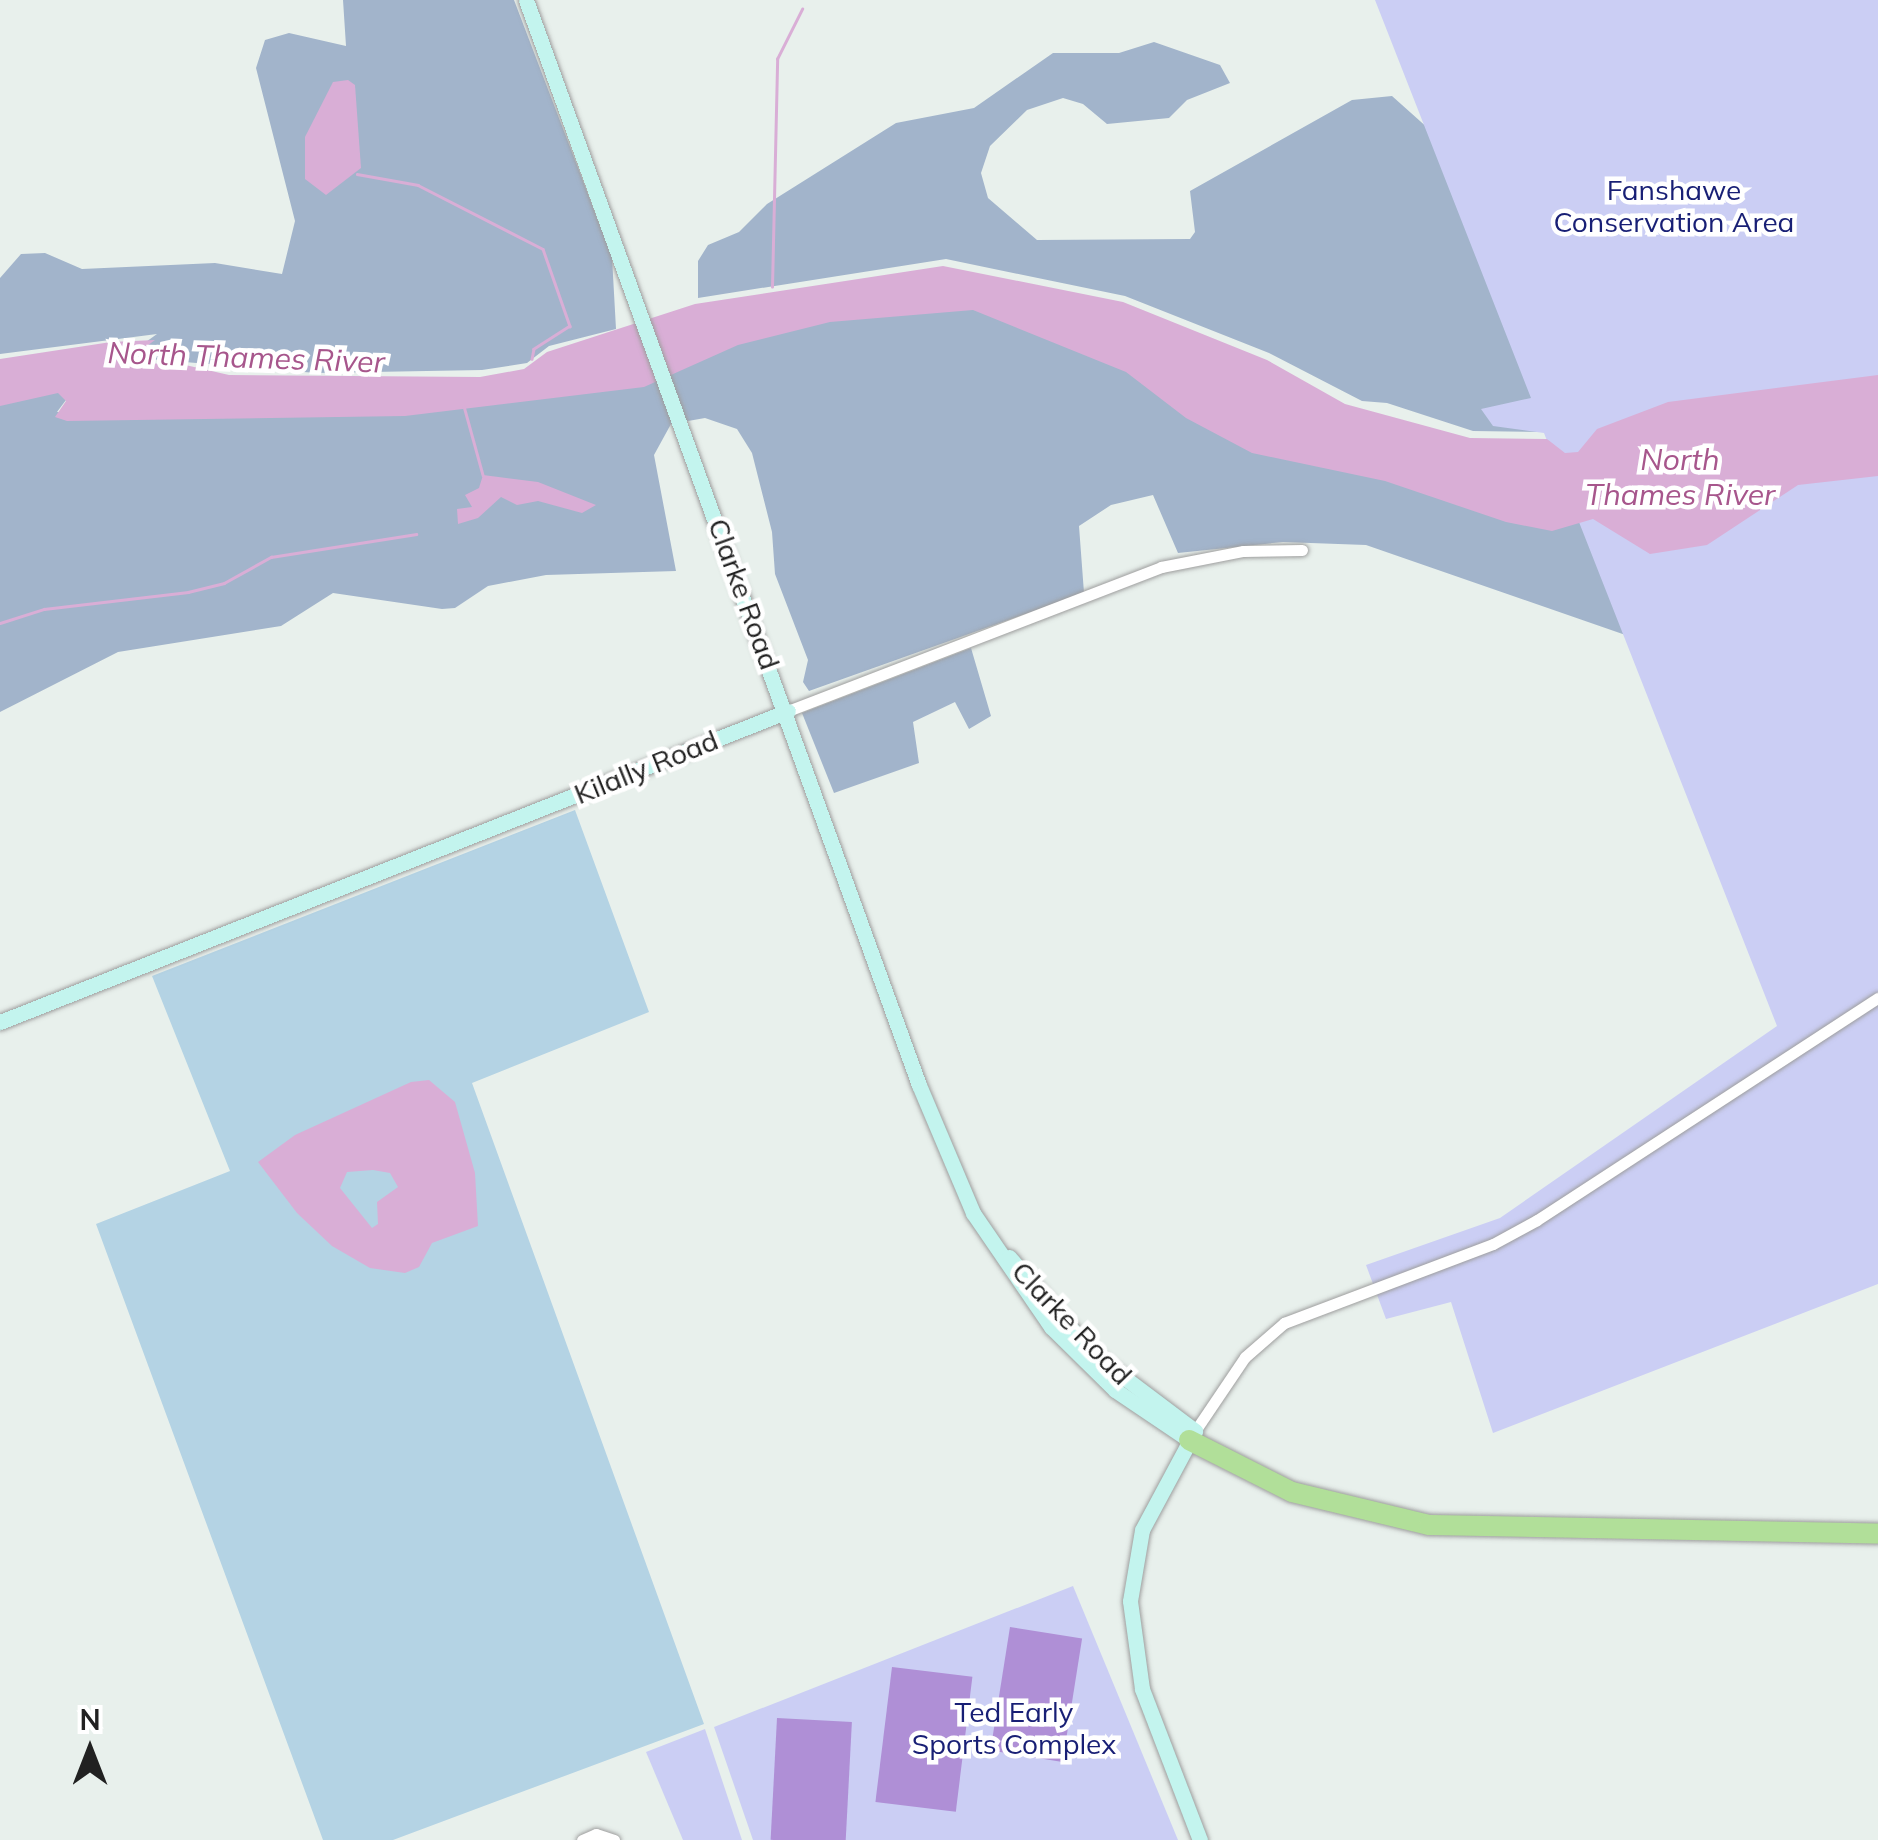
<!DOCTYPE html>
<html>
<head>
<meta charset="utf-8">
<style>
  body { margin:0 }
  #map { position:relative; width:1878px; height:1840px; overflow:hidden; background:#e8f0ec; font-family:Mulish,sans-serif }
  div>[style] { position:absolute }
  [style*='--x'] { left:calc(var(--x)*1px); top:calc(var(--y)*1px); width:calc(var(--w)*1px); rotate:calc(var(--a)*1deg) }
  .grass>* { inset:0; background:#b4d3e4 }
  .forest>* { inset:0; background:#a2b4cb }
  .park>* { inset:0; background:#cbcef4 }
  .pitch>* { inset:0; background:#af8fd6; transform-origin:0 0 }
  .water>* { inset:0; background:#d9aed6 }
  .stream>* { height:2.5px; margin:-1.25px; padding:0 1.25px; transform-origin:1.25px; border-radius:1.25px; background:#d9aed6 }
  .roads { filter:drop-shadow(0 0 2px #9e9e9e) drop-shadow(0 0 2px #9e9e9e) }
  .street>* { height:11px; margin:-5.5px; padding:0 5.5px; transform-origin:5.5px; border-radius:5.5px; background:#fff }
  .secondary>* { height:15px; margin:-7.5px; padding:0 7.5px; transform-origin:7.5px; border-radius:7.5px; background:#c3f4ee }
  .highway>* { height:20px; margin:-10px; padding:0 10px; transform-origin:10px; border-radius:10px; background:#b1df99 }
  span { translate:-50% -50%; white-space:nowrap; text-align:center; line-height:1.15; -webkit-text-stroke:9px #fff; paint-order:stroke }
  .park-label { font-size:28px; color:#181f75 }
  .street-label { font-size:28px; color:#212121 }
  .water-label { font-size:30px; color:#a7568c; font-style:italic }
  .north { position:absolute; left:40px; top:1700px; width:100px; height:100px; -webkit-text-stroke:8px #fff; paint-order:stroke; rotate:0deg; font-size:28px; font-weight:700; line-height:40px; text-align:center; color:#212121 }
  .north::after { content:''; display:block; margin:auto; width:35px; height:45px; background:#212121; clip-path:polygon(50% 0,100% 100%,50% 72%,0 100%) }
</style>
</head>
<body>
<div id="map">
  <div class="grass">
    <i style="clip-path:polygon(575px 810px,649px 1012px,472px 1083px,704px 1724px,393px 1840px,323px 1840px,96px 1224px,230px 1171px,152px 976px)"></i>
  </div>
  <div class="forest">
    <i style="clip-path:polygon(343px 0,514px 0,612px 257px,616px 329px,549px 346px,527px 363px,482px 370px,316px 373px,125px 357px,157px 334px,0 354px,0 278px,21px 254px,45px 253px,82px 269px,215px 263px,282px 274px,295px 221px,256px 68px,265px 40px,289px 33px,346px 46px)"></i>
    <i style="clip-path:polygon(1154px 42px,1220px 65px,1230px 83px,1187px 100px,1169px 118px,1107px 124px,1083px 104px,1063px 98px,1027px 110px,990px 146px,981px 173px,988px 198px,1037px 240px,1190px 239px,1195px 232px,1190px 191px,1352px 100px,1392px 96px,1458px 155px,1550px 432px,1473px 431px,1387px 403px,1362px 401px,1269px 353px,1125px 296px,946px 259px,698px 298px,698px 261px,708px 245px,739px 232px,767px 204px,896px 123px,974px 108px,1053px 53px,1119px 53px)"></i>
    <i style="clip-path:polygon(976px 305px,1596px 515px,1637px 639px,1366px 545px,1283px 542px,1178px 553px,1153px 495px,1111px 505px,1079px 526px,1084px 593px,809px 691px,803px 682px,808px 660px,775px 574px,772px 532px,752px 453px,737px 429px,705px 418px,671px 424px,654px 455px,676px 571px,546px 575px,488px 586px,455px 608px,442px 609px,333px 593px,281px 626px,118px 652px,0 712px,0 403px,61px 389px,69px 396px,57px 412px,322px 416px,881px 309px)"></i>
    <i style="clip-path:polygon(971px 648px,991px 716px,969px 729px,955px 702px,913px 722px,919px 763px,834px 793px,802px 713px)"></i>
  </div>
  <div class="park">
    <i style="clip-path:polygon(1375px 0,1878px 0,1878px 1284px,1493px 1433px,1451px 1302px,1386px 1319px,1366px 1265px,1500px 1218px,1777px 1026px,1544px 433px,1493px 426px,1481px 409px,1531px 398px)"></i>
    <i style="clip-path:polygon(1073px 1586px,1178px 1840px,753px 1840px,714px 1727px)"></i>
    <i style="clip-path:polygon(705px 1729px,742px 1840px,683px 1840px,646px 1752px)"></i>
  </div>
  <div class="pitch">
    <i style="left:1010px;top:1627px;width:73px;height:125px;rotate:9deg"></i>
    <i style="left:892px;top:1667px;width:81px;height:136px;rotate:7deg"></i>
    <i style="left:777px;top:1718px;width:75px;height:122px;rotate:3deg"></i>
  </div>
  <div class="water">
    <i style="clip-path:polygon(348px 80px,355px 85px,361px 168px,326px 195px,305px 179px,305px 137px,333px 82px)"></i>
    <i style="clip-path:polygon(943px 266px,1123px 302px,1267px 360px,1345px 404px,1470px 438px,1547px 439px,1565px 453px,1578px 452px,1597px 429px,1668px 402px,1878px 375px,1878px 476px,1798px 485px,1707px 545px,1650px 554px,1593px 519px,1552px 531px,1506px 522px,1385px 481px,1252px 453px,1186px 418px,1126px 372px,973px 310px,830px 322px,738px 345px,644px 387px,405px 416px,67px 421px,55px 417px,66px 401px,58px 393px,0 406px,0 359px,111px 342px,155px 340px,124px 363px,181px 364px,229px 375px,480px 377px,524px 369px,547px 352px,695px 304px)"></i>
    <i style="clip-path:polygon(483px 475px,538px 482px,596px 505px,582px 513px,538px 501px,517px 505px,501px 497px,478px 518px,458px 524px,457px 509px,472px 507px,465px 495px,479px 488px)"></i>
    <i style="clip-path:polygon(evenodd,429px 1080px,455px 1102px,475px 1173px,478px 1226px,432px 1243px,419px 1267px,405px 1273px,370px 1268px,332px 1246px,297px 1213px,258px 1162px,295px 1135px,411px 1082px,429px 1080px,373px 1170px,390px 1173px,398px 1187px,377px 1202px,378px 1224px,372px 1228px,340px 1188px,347px 1172px,373px 1170px)"></i>
  </div>
  <div class="stream">
    <i style="--x:357;--y:174;--w:62;--a:10.2"></i>
    <i style="--x:418;--y:185;--w:140;--a:27.1"></i>
    <i style="--x:543;--y:249;--w:82;--a:70.7"></i>
    <i style="--x:570;--y:326;--w:43;--a:147.4"></i>
    <i style="--x:534;--y:349;--w:10;--a:101"></i>
    <i style="--x:772;--y:287;--w:228;--a:-88.7"></i>
    <i style="--x:777;--y:59;--w:56;--a:-63.4"></i>
    <i style="--x:464;--y:406;--w:72;--a:74.6"></i>
    <i style="--x:0;--y:623;--w:46;--a:-17.7"></i>
    <i style="--x:44;--y:609;--w:145;--a:-6.7"></i>
    <i style="--x:188;--y:592;--w:37;--a:-14"></i>
    <i style="--x:224;--y:583;--w:54;--a:-29"></i>
    <i style="--x:271;--y:557;--w:147;--a:-9"></i>
  </div>
  <div class="roads">
    <div class="street">
      <i style="--x:788;--y:711;--w:400;--a:-21.1"></i>
      <i style="--x:1161;--y:567;--w:84;--a:-11"></i>
      <i style="--x:1243;--y:551;--w:59;--a:-1"></i>
      <i style="--x:1195;--y:1431;--w:89;--a:-56"></i>
      <i style="--x:1245;--y:1357;--w:52;--a:-41.1"></i>
      <i style="--x:1284;--y:1323;--w:223;--a:-20.7"></i>
      <i style="--x:1493;--y:1244;--w:50;--a:-28.6"></i>
      <i style="--x:1537;--y:1220;--w:407;--a:-33.1"></i>
      <i style="--x:582;--y:1840;--w:15;--a:-23"></i>
      <i style="--x:596;--y:1834;--w:19;--a:18"></i>
    </div>
    <div class="secondary">
      <i style="--x:526;--y:0;--w:1154;--a:70.09"></i>
      <i style="--x:919;--y:1085;--w:139;--a:67.1"></i>
      <i style="--x:973;--y:1213;--w:138;--a:55.6"></i>
      <i style="--x:1051;--y:1327;--w:90;--a:44.5"></i>
      <i style="--x:1115;--y:1390;--w:89;--a:34"></i>
      <i style="--x:0;--y:1022;--w:847;--a:-21.54"></i>
      <i style="--x:1009;--y:1257;--w:128;--a:49.1"></i>
      <i style="--x:1093;--y:1354;--w:128;--a:37"></i>
      <i style="--x:1195;--y:1431;--w:112;--a:118.2"></i>
      <i style="--x:1142;--y:1530;--w:72;--a:99.6"></i>
      <i style="--x:1130;--y:1601;--w:89;--a:82.2"></i>
      <i style="--x:1142;--y:1689;--w:162;--a:69"></i>
    </div>
    <div class="highway">
      <i style="--x:1189;--y:1440;--w:115;--a:26.8"></i>
      <i style="--x:1292;--y:1492;--w:141;--a:13.5"></i>
      <i style="--x:1429;--y:1525;--w:449;--a:1.1"></i>
    </div>
  </div>
  <div class="park-label">
    <span style="left:1674px;top:206px">Fanshawe<br>Conservation Area</span>
    <span style="left:1014px;top:1728px">Ted Early<br>Sports Complex</span>
  </div>
  <div class="street-label">
    <span style="left:744px;top:594px;rotate:70deg">Clarke Road</span>
    <span style="left:646px;top:767px;rotate:-22deg">Kilally Road</span>
    <span style="left:1072px;top:1323px;rotate:46deg">Clarke Road</span>
  </div>
  <div class="water-label">
    <span style="left:246px;top:357px;rotate:2deg">North Thames River</span>
    <span style="left:1680px;top:476px">North<br>Thames River</span>
  </div>
  <div class="north">N</div>
</div>
</body>
</html>
